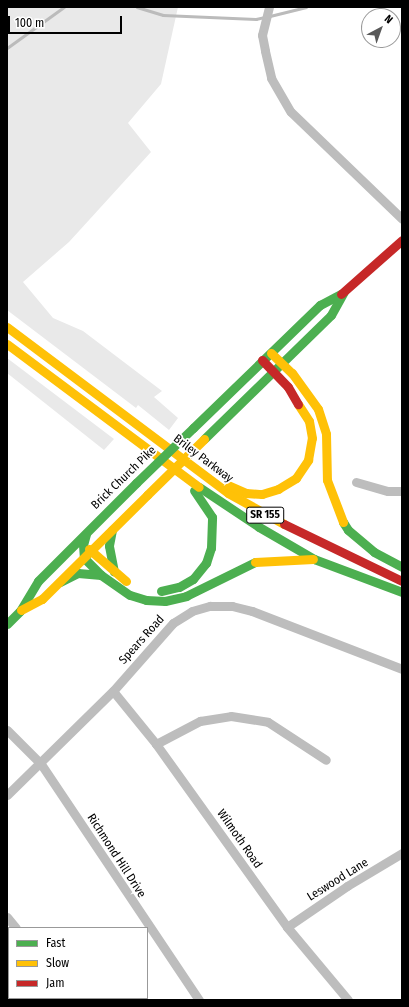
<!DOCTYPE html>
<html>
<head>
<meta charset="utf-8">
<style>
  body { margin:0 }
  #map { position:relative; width:409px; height:1007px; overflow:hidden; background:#fff; font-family:"Fira Sans Condensed",sans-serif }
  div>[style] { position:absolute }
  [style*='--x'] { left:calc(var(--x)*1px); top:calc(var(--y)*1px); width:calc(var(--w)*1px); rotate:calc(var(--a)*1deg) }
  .green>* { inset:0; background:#e9e9e9 }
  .stream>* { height:2.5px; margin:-1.25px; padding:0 1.25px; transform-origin:1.25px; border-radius:1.25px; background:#bbb }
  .street>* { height:9px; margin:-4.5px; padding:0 4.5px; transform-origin:4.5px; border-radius:4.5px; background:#bdbdbd }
  .fast>* { height:9px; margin:-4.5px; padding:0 4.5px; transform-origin:4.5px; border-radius:4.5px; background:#4caf50 }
  .slow>* { height:9px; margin:-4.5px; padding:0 4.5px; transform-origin:4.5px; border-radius:4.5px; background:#ffc107 }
  .jam>* { height:9px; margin:-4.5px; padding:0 4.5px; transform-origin:4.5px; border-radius:4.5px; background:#c62828 }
  .fast-bridge>* { height:9px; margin:-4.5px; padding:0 4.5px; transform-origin:4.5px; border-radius:4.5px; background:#4caf50 }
  .slow-bridge>* { height:9px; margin:-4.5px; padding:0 4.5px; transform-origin:4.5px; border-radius:4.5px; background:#ffc107 }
  span { translate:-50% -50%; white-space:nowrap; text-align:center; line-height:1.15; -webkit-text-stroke:3.5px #fff; paint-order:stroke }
  .shield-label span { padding:1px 3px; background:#fff; border:1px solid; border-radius:3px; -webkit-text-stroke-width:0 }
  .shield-label { font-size:11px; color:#000; font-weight:700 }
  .street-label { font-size:12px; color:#000 }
  .frame { position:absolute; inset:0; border:8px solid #000; pointer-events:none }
  .legend { position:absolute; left:8px; top:927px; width:140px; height:72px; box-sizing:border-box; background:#fff; border:1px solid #999; margin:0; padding:5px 7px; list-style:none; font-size:12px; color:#000 }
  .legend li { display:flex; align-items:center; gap:8px; height:20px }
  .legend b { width:20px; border:1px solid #999 }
  .north { position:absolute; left:361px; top:8px; width:40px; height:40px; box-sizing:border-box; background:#fff; border:1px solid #999; border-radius:50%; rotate:41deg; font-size:11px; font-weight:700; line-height:16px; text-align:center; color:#000 }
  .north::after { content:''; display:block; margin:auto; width:14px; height:18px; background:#595959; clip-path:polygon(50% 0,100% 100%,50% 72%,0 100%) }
  .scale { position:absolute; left:8px; top:16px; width:114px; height:18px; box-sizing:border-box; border:2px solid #000; border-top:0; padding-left:5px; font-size:12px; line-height:14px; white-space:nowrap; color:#000; -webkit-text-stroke:3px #fff; paint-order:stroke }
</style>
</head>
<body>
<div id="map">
  <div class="green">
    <i style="clip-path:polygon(7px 7px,178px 7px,161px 84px,128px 123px,151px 152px,69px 242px,23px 282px,53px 318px,83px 331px,162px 391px,154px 397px,178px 418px,169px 430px,138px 405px,136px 408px,7px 310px)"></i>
    <i style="clip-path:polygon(7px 358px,114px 439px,104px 450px,7px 373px)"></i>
  </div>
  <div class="stream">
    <i style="--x:137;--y:7;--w:27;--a:17"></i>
    <i style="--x:163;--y:15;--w:93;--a:2.5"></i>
    <i style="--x:256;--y:19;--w:9;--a:-13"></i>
    <i style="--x:270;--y:16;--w:37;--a:-14"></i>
    <i style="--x:7;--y:48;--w:70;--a:-35.7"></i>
  </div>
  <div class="street">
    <i style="--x:269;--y:7;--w:29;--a:104"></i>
    <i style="--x:262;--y:35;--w:16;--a:79"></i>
    <i style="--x:265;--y:51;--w:28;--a:77"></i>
    <i style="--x:271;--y:78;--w:39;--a:60"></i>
    <i style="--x:291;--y:112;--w:154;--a:43.9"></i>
    <i style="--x:356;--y:482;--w:33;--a:16"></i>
    <i style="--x:388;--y:491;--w:14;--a:0"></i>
    <i style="--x:113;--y:691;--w:68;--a:50.9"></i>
    <i style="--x:156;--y:744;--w:225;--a:54.4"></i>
    <i style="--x:287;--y:927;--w:95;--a:50.1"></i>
    <i style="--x:7;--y:730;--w:48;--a:45"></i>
    <i style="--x:41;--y:764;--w:284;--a:56.2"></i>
    <i style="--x:156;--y:744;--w:50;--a:-27.6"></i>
    <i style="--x:200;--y:721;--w:31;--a:-9"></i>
    <i style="--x:231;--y:716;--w:37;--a:9"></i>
    <i style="--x:268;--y:722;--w:69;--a:33.2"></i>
    <i style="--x:7;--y:795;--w:148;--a:-44.5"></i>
    <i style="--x:113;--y:691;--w:91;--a:-48.6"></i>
    <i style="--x:173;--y:623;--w:22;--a:-32"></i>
    <i style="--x:192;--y:611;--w:19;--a:-16"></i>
    <i style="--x:210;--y:606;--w:22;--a:0"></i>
    <i style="--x:232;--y:606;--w:21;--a:14"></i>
    <i style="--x:252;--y:611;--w:161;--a:21.1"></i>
    <i style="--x:7;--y:917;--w:14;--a:51"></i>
    <i style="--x:287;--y:927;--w:73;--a:-34.3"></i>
    <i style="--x:347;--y:886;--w:64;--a:-31"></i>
    <i style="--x:62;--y:998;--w:3;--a:45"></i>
  </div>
  <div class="fast">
    <i style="--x:193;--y:428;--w:177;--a:-44.1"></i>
    <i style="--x:320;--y:305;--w:24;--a:-28"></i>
    <i style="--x:204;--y:439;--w:177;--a:-44.3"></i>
    <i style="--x:331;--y:315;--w:26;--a:-61"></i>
    <i style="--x:199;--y:487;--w:72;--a:33.7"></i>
    <i style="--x:259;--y:527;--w:64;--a:30.2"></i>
    <i style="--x:314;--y:559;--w:94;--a:20.6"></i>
    <i style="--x:343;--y:522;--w:9;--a:58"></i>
    <i style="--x:348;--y:530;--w:34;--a:40"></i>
    <i style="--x:374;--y:552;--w:32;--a:28"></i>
    <i style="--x:112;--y:530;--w:16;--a:101"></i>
    <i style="--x:109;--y:546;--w:26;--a:79"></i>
    <i style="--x:86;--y:534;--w:11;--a:105"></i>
    <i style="--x:83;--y:545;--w:13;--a:86"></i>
    <i style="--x:84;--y:558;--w:24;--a:45"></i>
    <i style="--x:101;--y:575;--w:35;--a:35"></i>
    <i style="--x:130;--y:595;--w:17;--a:17"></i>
    <i style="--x:146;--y:600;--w:19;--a:3"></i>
    <i style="--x:165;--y:601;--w:22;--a:-13"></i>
    <i style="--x:186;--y:596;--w:77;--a:-26.2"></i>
    <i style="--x:60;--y:582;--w:20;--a:-27"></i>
    <i style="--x:78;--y:573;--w:23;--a:5"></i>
    <i style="--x:161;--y:591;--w:18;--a:-13"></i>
    <i style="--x:179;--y:587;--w:16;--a:-30"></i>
    <i style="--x:193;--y:579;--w:21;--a:-51"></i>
    <i style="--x:206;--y:563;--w:16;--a:-72"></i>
    <i style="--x:211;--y:548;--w:31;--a:-88"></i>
    <i style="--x:212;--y:517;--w:32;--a:-124"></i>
    <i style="--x:7;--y:624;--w:18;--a:-45"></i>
    <i style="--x:20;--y:611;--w:35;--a:-59"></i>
    <i style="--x:38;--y:581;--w:139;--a:-45"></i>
  </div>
  <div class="slow">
    <i style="--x:7;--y:327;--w:276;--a:36.9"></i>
    <i style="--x:228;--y:493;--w:64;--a:29"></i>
    <i style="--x:7;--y:344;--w:239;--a:36.7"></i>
    <i style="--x:271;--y:353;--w:29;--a:44"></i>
    <i style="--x:292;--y:373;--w:44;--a:54.2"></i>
    <i style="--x:318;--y:409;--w:26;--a:72"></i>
    <i style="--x:326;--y:434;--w:46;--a:88.8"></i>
    <i style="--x:327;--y:480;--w:45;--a:69.1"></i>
    <i style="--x:228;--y:485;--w:20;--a:24"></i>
    <i style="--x:246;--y:493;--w:16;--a:4"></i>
    <i style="--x:262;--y:494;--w:17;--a:-17"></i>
    <i style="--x:278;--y:489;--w:21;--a:-31"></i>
    <i style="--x:296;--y:478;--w:22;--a:-56"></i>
    <i style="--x:308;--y:460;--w:22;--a:-80"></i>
    <i style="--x:312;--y:438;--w:17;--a:-100"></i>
    <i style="--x:309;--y:421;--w:20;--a:-123"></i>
    <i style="--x:89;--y:549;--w:49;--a:40.9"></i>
    <i style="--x:255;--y:562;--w:58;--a:-3"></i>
    <i style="--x:21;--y:610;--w:24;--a:-28"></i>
    <i style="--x:42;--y:599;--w:148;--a:-44.7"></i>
  </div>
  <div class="jam">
    <i style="--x:341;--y:294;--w:81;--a:-41.5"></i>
    <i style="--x:262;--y:360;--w:37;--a:46"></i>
    <i style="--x:288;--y:387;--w:20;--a:60"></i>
    <i style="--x:284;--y:524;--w:131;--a:25.8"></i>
  </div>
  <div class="fast-bridge">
    <i style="--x:136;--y:483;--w:79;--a:-44"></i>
  </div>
  <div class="slow-bridge">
    <i style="--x:147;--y:495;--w:80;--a:-44.5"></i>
  </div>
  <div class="shield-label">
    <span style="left:265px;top:515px">SR 155</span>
  </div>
  <div class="street-label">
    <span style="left:203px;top:459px;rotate:37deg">Briley Parkway</span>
    <span style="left:124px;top:478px;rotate:-44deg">Brick Church Pike</span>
    <span style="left:142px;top:640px;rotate:-48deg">Spears Road</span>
    <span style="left:239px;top:839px;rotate:55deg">Wilmoth Road</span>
    <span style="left:116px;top:856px;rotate:57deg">Richmond Hill Drive</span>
    <span style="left:338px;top:880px;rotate:-32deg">Leswood Lane</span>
  </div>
  <div class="frame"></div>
  <ul class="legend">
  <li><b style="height:5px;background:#4caf50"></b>Fast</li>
  <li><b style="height:5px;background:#ffc107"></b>Slow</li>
  <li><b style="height:5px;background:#c62828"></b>Jam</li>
  </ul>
  <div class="north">N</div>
  <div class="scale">100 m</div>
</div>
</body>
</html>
